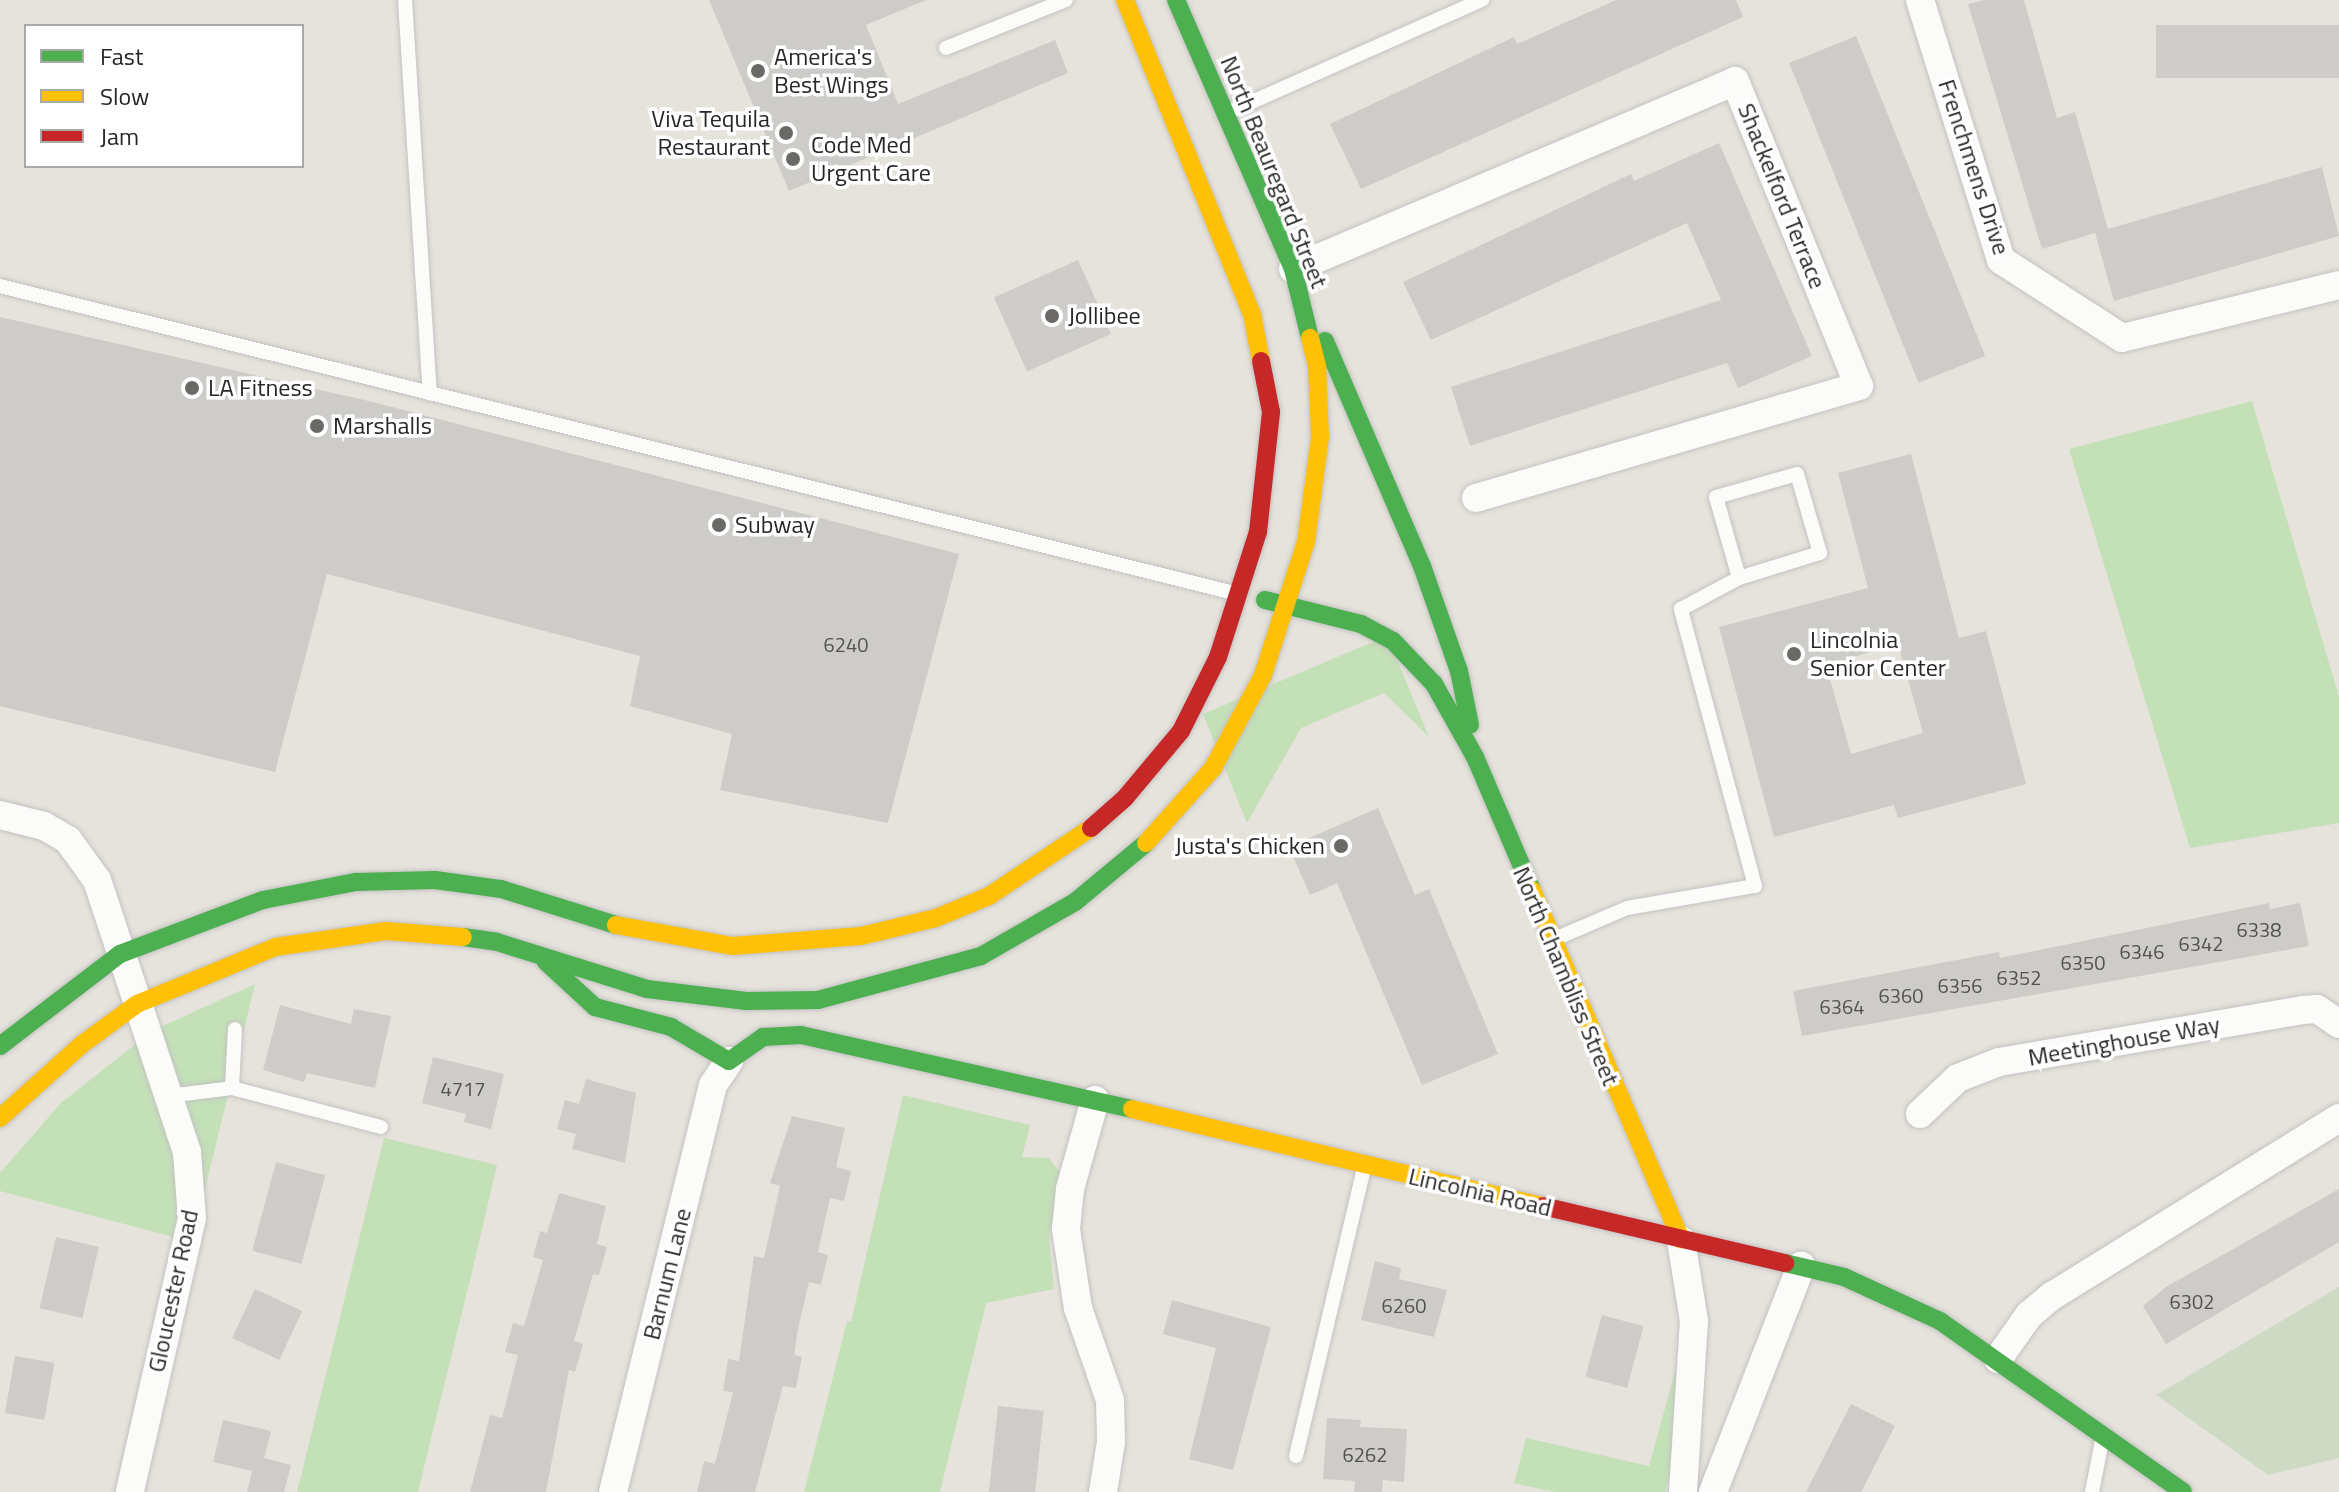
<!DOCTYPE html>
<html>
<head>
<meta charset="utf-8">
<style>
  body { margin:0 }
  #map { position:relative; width:2339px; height:1492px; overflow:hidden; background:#e6e3dc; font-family:"Titillium Web",sans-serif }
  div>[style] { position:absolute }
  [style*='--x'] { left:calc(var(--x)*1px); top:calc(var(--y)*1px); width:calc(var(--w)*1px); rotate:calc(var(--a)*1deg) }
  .green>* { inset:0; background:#c3e0b7 }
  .cemetery>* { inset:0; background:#cfdac5 }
  .building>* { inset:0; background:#ceccc8; transform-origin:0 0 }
  .roads { filter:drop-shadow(0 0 2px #c4c2c2) drop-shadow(0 0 2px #c4c2c2) }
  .lane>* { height:14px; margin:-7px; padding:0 7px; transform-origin:7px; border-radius:7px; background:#fbfbfa }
  .street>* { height:28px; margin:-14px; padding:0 14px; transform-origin:14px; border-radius:14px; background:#fbfbfa }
  .fast>* { height:18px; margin:-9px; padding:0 9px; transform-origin:9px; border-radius:9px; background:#4caf50 }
  .slow>* { height:18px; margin:-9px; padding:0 9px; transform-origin:9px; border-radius:9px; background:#ffc107 }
  .jam>* { height:18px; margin:-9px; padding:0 9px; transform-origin:9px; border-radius:9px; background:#c62828 }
  .dots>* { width:22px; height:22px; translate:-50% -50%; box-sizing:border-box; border:4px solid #fff; border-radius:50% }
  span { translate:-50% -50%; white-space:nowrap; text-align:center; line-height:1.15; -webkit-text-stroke:7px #fff; paint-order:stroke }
  .number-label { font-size:20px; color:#525150 }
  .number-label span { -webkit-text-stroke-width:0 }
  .poi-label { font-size:24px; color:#272727 }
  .left { translate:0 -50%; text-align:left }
  .right { translate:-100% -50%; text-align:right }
  .street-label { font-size:24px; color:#272727 }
  .legend { position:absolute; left:24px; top:24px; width:280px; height:144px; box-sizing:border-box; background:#fff; border:2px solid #a9a9a9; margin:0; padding:10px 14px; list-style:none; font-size:24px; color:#272727 }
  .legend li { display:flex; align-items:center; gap:16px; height:40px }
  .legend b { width:40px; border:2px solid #a9a9a9 }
</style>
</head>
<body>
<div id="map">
  <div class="green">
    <i style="clip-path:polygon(2252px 401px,2339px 697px,2339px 823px,2190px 848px,2069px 449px)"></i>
    <i style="clip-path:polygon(1387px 636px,1429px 737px,1384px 693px,1301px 728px,1247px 823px,1203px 714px)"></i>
    <i style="clip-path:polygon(255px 984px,192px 1242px,0 1191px,0 1173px,61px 1103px,152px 1031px)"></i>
    <i style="clip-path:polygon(903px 1095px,1030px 1125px,1022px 1157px,1049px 1158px,1061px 1174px,1049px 1236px,1054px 1289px,986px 1303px,940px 1492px,804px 1492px,847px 1321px,851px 1322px)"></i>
    <i style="clip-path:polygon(384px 1138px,497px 1165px,475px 1259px,418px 1492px,297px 1492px)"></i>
    <i style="clip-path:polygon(1682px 1347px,1704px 1350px,1665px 1492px,1554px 1492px,1514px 1483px,1526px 1438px,1649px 1466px)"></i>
  </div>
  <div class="cemetery">
    <i style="clip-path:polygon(2339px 1287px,2339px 1458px,2268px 1475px,2156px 1395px)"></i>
  </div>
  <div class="building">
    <i style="clip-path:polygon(709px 0,926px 0,866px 25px,898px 104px,1055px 40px,1068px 73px,789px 191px)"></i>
    <i style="clip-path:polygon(1616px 0,1736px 0,1743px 17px,1361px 189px,1330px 124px,1514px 37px,1517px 44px)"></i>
    <i style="clip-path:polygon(1984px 0,2024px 0,2057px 118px,2075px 112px,2108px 229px,2322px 167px,2339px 236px,2114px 301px,2095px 233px,2042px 249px,1968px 4px)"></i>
    <i style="left:2339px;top:25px;width:53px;height:183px;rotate:90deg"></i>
    <i style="left:1856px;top:36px;width:345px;height:72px;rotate:68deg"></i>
    <i style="clip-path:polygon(1719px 143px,1812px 356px,1738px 388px,1727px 363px,1470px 446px,1451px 387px,1721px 300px,1687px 223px,1431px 340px,1403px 282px,1631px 174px,1634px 181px)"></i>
    <i style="left:1078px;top:260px;width:81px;height:92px;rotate:66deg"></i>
    <i style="clip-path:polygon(0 317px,373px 402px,959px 554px,888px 823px,720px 790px,732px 734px,630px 706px,640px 656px,327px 574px,275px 772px,0 706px)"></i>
    <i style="clip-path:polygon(evenodd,1911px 454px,1959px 638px,1986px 631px,2026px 784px,1898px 818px,1894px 805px,1774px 837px,1719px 627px,1868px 588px,1838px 473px,1911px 454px,1898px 644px,1923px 733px,1851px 754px,1826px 665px,1898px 644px)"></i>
    <i style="clip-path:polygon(1378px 808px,1415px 895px,1429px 889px,1498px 1054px,1422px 1085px,1337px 883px,1310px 895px,1289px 847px)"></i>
    <i style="clip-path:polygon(2269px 903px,2270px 909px,2300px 903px,2309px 946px,1802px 1036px,1793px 991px,1999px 952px,2000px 958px)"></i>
    <i style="clip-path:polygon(280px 1005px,351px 1024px,354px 1009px,391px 1016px,375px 1088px,307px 1073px,304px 1082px,263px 1070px)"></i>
    <i style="clip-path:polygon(433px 1057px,504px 1074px,491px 1129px,464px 1122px,466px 1114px,422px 1103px)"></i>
    <i style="clip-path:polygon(586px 1079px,636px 1093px,625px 1163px,572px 1149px,576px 1134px,557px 1129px,565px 1100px,579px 1104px)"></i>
    <i style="clip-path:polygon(792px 1116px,845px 1128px,836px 1167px,851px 1171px,844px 1201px,830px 1198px,818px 1252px,828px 1255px,821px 1285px,809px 1282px,798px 1329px,794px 1355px,802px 1357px,796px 1388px,783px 1386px,755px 1492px,697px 1492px,704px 1461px,715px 1464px,733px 1392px,723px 1391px,728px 1359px,739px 1361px,754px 1256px,764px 1258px,780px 1186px,770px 1183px)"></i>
    <i style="left:276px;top:1162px;width:51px;height:92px;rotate:15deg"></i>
    <i style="clip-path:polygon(2339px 1189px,2339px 1242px,2166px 1344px,2143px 1306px,2166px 1287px)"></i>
    <i style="clip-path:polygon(559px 1193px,606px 1206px,597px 1244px,607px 1247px,599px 1275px,593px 1274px,574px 1341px,583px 1344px,575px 1372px,569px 1370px,546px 1492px,470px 1492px,490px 1415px,502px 1418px,518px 1355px,505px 1352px,513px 1323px,524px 1326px,543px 1260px,533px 1257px,540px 1231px,547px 1233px)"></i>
    <i style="left:56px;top:1237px;width:44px;height:73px;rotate:13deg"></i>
    <i style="clip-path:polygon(1375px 1261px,1401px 1268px,1399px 1279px,1447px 1290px,1434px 1337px,1361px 1320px)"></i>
    <i style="left:255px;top:1289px;width:52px;height:54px;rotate:25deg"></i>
    <i style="clip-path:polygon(1172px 1300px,1271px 1327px,1233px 1470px,1189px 1459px,1216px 1348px,1163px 1334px)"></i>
    <i style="left:1602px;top:1315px;width:43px;height:64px;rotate:15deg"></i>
    <i style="left:15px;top:1356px;width:40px;height:58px;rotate:10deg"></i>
    <i style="clip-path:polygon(1851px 1404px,1895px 1426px,1861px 1492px,1806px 1492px)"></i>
    <i style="left:998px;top:1406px;width:46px;height:87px;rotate:6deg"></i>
    <i style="clip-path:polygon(1327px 1418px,1361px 1420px,1360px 1427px,1407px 1429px,1404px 1482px,1383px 1480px,1382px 1492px,1354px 1492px,1355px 1481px,1323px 1479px)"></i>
    <i style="clip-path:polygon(223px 1420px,271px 1431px,264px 1458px,291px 1465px,284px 1492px,247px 1492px,252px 1471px,213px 1462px)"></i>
  </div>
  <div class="roads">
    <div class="lane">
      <i style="--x:405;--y:0;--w:394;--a:86.4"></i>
      <i style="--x:946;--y:48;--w:129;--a:-21.8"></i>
      <i style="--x:1229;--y:112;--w:277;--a:-23.9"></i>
      <i style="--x:0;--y:286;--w:1272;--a:13.97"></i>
      <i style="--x:1557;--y:938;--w:76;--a:-23.2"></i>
      <i style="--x:1627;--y:908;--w:130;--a:-9.8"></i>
      <i style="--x:1755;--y:886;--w:287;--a:-105"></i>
      <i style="--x:1681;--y:609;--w:66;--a:-28.1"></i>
      <i style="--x:1739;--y:578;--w:85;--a:-17.2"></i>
      <i style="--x:1820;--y:553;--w:82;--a:-106.2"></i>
      <i style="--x:1797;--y:474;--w:84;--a:164.1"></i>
      <i style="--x:1716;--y:497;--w:84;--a:74.1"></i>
      <i style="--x:232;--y:1088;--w:154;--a:14.7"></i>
      <i style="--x:168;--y:1096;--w:64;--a:-7.1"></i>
      <i style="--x:232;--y:1088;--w:59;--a:-87.1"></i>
      <i style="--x:1296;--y:1456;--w:299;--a:-76.7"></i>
      <i style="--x:2092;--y:1492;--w:52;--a:-78.9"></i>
    </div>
    <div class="street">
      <i style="--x:1920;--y:0;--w:272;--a:72.7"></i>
      <i style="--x:2001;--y:260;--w:144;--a:32.8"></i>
      <i style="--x:2122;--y:338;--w:223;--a:-13.7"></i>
      <i style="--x:1293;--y:269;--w:480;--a:-23"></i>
      <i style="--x:1735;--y:81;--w:329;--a:67.9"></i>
      <i style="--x:1859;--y:386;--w:399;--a:163.7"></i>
      <i style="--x:0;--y:815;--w:45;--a:14"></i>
      <i style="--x:44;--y:826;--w:28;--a:30"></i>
      <i style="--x:68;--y:840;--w:49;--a:54.1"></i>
      <i style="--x:97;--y:880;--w:287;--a:71.7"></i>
      <i style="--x:187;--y:1152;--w:66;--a:85.7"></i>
      <i style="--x:192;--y:1218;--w:281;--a:102.8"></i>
      <i style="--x:1095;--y:1100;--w:92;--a:105.7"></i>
      <i style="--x:1070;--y:1189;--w:40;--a:95.7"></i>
      <i style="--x:1066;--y:1229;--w:80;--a:81.4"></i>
      <i style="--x:1078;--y:1308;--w:97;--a:70.8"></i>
      <i style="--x:1110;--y:1400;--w:42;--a:88.6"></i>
      <i style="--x:1111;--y:1442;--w:51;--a:99.1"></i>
      <i style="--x:1920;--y:1114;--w:52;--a:-43.5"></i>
      <i style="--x:1958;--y:1078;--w:44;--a:-21.3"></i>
      <i style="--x:1999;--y:1062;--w:307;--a:-9.7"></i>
      <i style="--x:2302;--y:1010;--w:15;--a:-4"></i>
      <i style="--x:2317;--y:1009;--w:27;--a:34"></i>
      <i style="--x:1681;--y:1240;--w:82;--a:80.9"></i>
      <i style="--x:1694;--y:1321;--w:171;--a:93.7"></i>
      <i style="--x:1998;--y:1359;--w:54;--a:-54.8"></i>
      <i style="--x:2029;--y:1315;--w:30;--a:-40"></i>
      <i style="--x:2052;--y:1296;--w:338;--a:-31.8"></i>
      <i style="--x:613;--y:1492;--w:419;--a:-76.2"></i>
      <i style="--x:713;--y:1085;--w:29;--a:-56"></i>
      <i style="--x:1713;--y:1492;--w:243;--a:-68.7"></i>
    </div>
    <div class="fast">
      <i style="--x:1176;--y:0;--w:293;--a:66.5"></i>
      <i style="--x:1293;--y:269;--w:71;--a:76.2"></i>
      <i style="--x:1325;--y:341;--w:245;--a:66.7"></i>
      <i style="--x:1422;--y:566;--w:111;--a:70.6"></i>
      <i style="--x:1459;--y:671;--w:55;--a:78.5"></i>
      <i style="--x:1265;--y:600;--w:99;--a:14"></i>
      <i style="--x:1361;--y:624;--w:36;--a:28"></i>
      <i style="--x:1393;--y:641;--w:59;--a:46.4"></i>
      <i style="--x:1434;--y:684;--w:84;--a:60.7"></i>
      <i style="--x:1475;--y:757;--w:145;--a:66.8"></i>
      <i style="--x:463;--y:937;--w:34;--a:8"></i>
      <i style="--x:497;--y:942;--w:157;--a:17.4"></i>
      <i style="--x:647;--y:989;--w:100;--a:6.9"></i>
      <i style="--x:746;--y:1001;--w:72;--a:-0.8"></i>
      <i style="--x:818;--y:1000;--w:169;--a:-15.1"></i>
      <i style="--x:981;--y:956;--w:108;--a:-29.9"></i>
      <i style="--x:1075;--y:902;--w:92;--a:-39.7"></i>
      <i style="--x:546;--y:962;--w:67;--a:42.6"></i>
      <i style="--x:595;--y:1007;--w:79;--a:14.7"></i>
      <i style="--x:671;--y:1027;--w:67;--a:30.4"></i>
      <i style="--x:729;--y:1061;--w:42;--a:-35.2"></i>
      <i style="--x:763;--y:1037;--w:38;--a:-3"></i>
      <i style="--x:801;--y:1035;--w:339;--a:12.6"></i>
      <i style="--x:0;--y:1046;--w:151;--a:-37.5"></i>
      <i style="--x:120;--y:954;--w:153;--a:-20.7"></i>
      <i style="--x:263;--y:900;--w:95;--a:-11"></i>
      <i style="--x:356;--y:882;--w:79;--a:-1.5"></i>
      <i style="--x:435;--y:880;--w:67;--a:7.8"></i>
      <i style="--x:501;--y:889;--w:121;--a:17.4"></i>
      <i style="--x:1785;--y:1263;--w:61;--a:13.3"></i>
      <i style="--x:1844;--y:1277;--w:106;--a:24.6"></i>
      <i style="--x:1940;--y:1321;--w:297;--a:35.1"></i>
    </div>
    <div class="slow">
      <i style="--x:1125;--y:0;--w:339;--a:68"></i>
      <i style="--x:1252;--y:314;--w:48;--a:79.2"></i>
      <i style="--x:1146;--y:843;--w:101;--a:-48.2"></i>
      <i style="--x:1213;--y:768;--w:106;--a:-61.7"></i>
      <i style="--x:1263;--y:675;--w:140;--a:-72.1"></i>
      <i style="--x:1306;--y:542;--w:106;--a:-82.4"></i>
      <i style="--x:1320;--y:437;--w:71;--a:-92.4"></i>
      <i style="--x:1317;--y:366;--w:29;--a:-104"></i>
      <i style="--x:1532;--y:890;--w:380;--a:66.9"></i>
      <i style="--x:616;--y:925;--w:119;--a:10.2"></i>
      <i style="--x:733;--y:946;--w:128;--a:-4.5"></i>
      <i style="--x:861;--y:936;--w:77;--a:-13.5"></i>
      <i style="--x:936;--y:918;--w:57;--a:-22.5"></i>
      <i style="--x:989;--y:896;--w:123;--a:-33.7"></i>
      <i style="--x:1132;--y:1109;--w:422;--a:13.3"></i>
      <i style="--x:0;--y:1118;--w:109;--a:-42"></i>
      <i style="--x:81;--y:1045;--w:69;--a:-36.2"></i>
      <i style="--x:137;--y:1004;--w:149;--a:-22.4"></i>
      <i style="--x:275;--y:947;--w:112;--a:-8.2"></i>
      <i style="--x:386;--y:931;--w:77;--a:4.5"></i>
    </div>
    <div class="jam">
      <i style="--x:1091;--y:828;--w:45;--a:-41.4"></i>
      <i style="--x:1125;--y:798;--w:87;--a:-50.1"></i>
      <i style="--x:1181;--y:731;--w:83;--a:-63.4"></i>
      <i style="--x:1218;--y:657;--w:131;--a:-72.3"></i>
      <i style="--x:1258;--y:532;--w:121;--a:-83.8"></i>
      <i style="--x:1271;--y:412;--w:52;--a:-101.1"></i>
      <i style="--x:1543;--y:1206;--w:249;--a:13.3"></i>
    </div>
  </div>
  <div class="dots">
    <i style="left:758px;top:71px;background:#6a6966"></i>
    <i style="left:786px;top:133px;background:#6a6966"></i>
    <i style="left:793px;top:159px;background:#6a6966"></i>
    <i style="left:1052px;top:316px;background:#6a6966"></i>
    <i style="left:192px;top:388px;background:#6a6966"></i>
    <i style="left:317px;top:426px;background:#6a6966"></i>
    <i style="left:719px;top:525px;background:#6a6966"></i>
    <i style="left:1794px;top:654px;background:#6a6966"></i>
    <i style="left:1341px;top:846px;background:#6a6966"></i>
  </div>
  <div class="number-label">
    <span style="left:846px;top:644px">6240</span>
    <span style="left:2259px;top:929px">6338</span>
    <span style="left:2201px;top:943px">6342</span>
    <span style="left:2142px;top:951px">6346</span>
    <span style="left:2083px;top:962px">6350</span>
    <span style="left:2019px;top:977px">6352</span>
    <span style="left:1960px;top:985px">6356</span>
    <span style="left:1901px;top:995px">6360</span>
    <span style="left:1842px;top:1006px">6364</span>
    <span style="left:463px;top:1088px">4717</span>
    <span style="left:2192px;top:1301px">6302</span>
    <span style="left:1404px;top:1305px">6260</span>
    <span style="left:1365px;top:1454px">6262</span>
  </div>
  <div class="poi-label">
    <span class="left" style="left:774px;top:71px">America's<br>Best Wings</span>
    <span class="right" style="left:770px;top:133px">Viva Tequila<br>Restaurant</span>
    <span class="left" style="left:811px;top:159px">Code Med<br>Urgent Care</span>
    <span class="left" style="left:1068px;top:316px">Jollibee</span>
    <span class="left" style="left:208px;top:388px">LA Fitness</span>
    <span class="left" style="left:333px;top:426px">Marshalls</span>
    <span class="left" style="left:735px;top:525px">Subway</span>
    <span class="left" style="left:1810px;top:654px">Lincolnia<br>Senior Center</span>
    <span class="right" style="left:1325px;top:846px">Justa's Chicken</span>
  </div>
  <div class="street-label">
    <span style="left:1974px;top:167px;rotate:72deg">Frenchmens Drive</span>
    <span style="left:1274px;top:172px;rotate:68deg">North Beauregard Street</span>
    <span style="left:1782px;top:196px;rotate:68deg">Shackelford Terrace</span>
    <span style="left:1566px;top:976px;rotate:67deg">North Chambliss Street</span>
    <span style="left:2124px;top:1041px;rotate:-10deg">Meetinghouse Way</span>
    <span style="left:1480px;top:1192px;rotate:13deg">Lincolnia Road</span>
    <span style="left:667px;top:1274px;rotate:-76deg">Barnum Lane</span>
    <span style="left:173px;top:1291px;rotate:-78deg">Gloucester Road</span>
  </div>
  <ul class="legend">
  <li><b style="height:10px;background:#4caf50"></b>Fast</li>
  <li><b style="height:10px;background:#ffc107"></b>Slow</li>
  <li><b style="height:10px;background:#c62828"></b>Jam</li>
  </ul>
</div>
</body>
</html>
